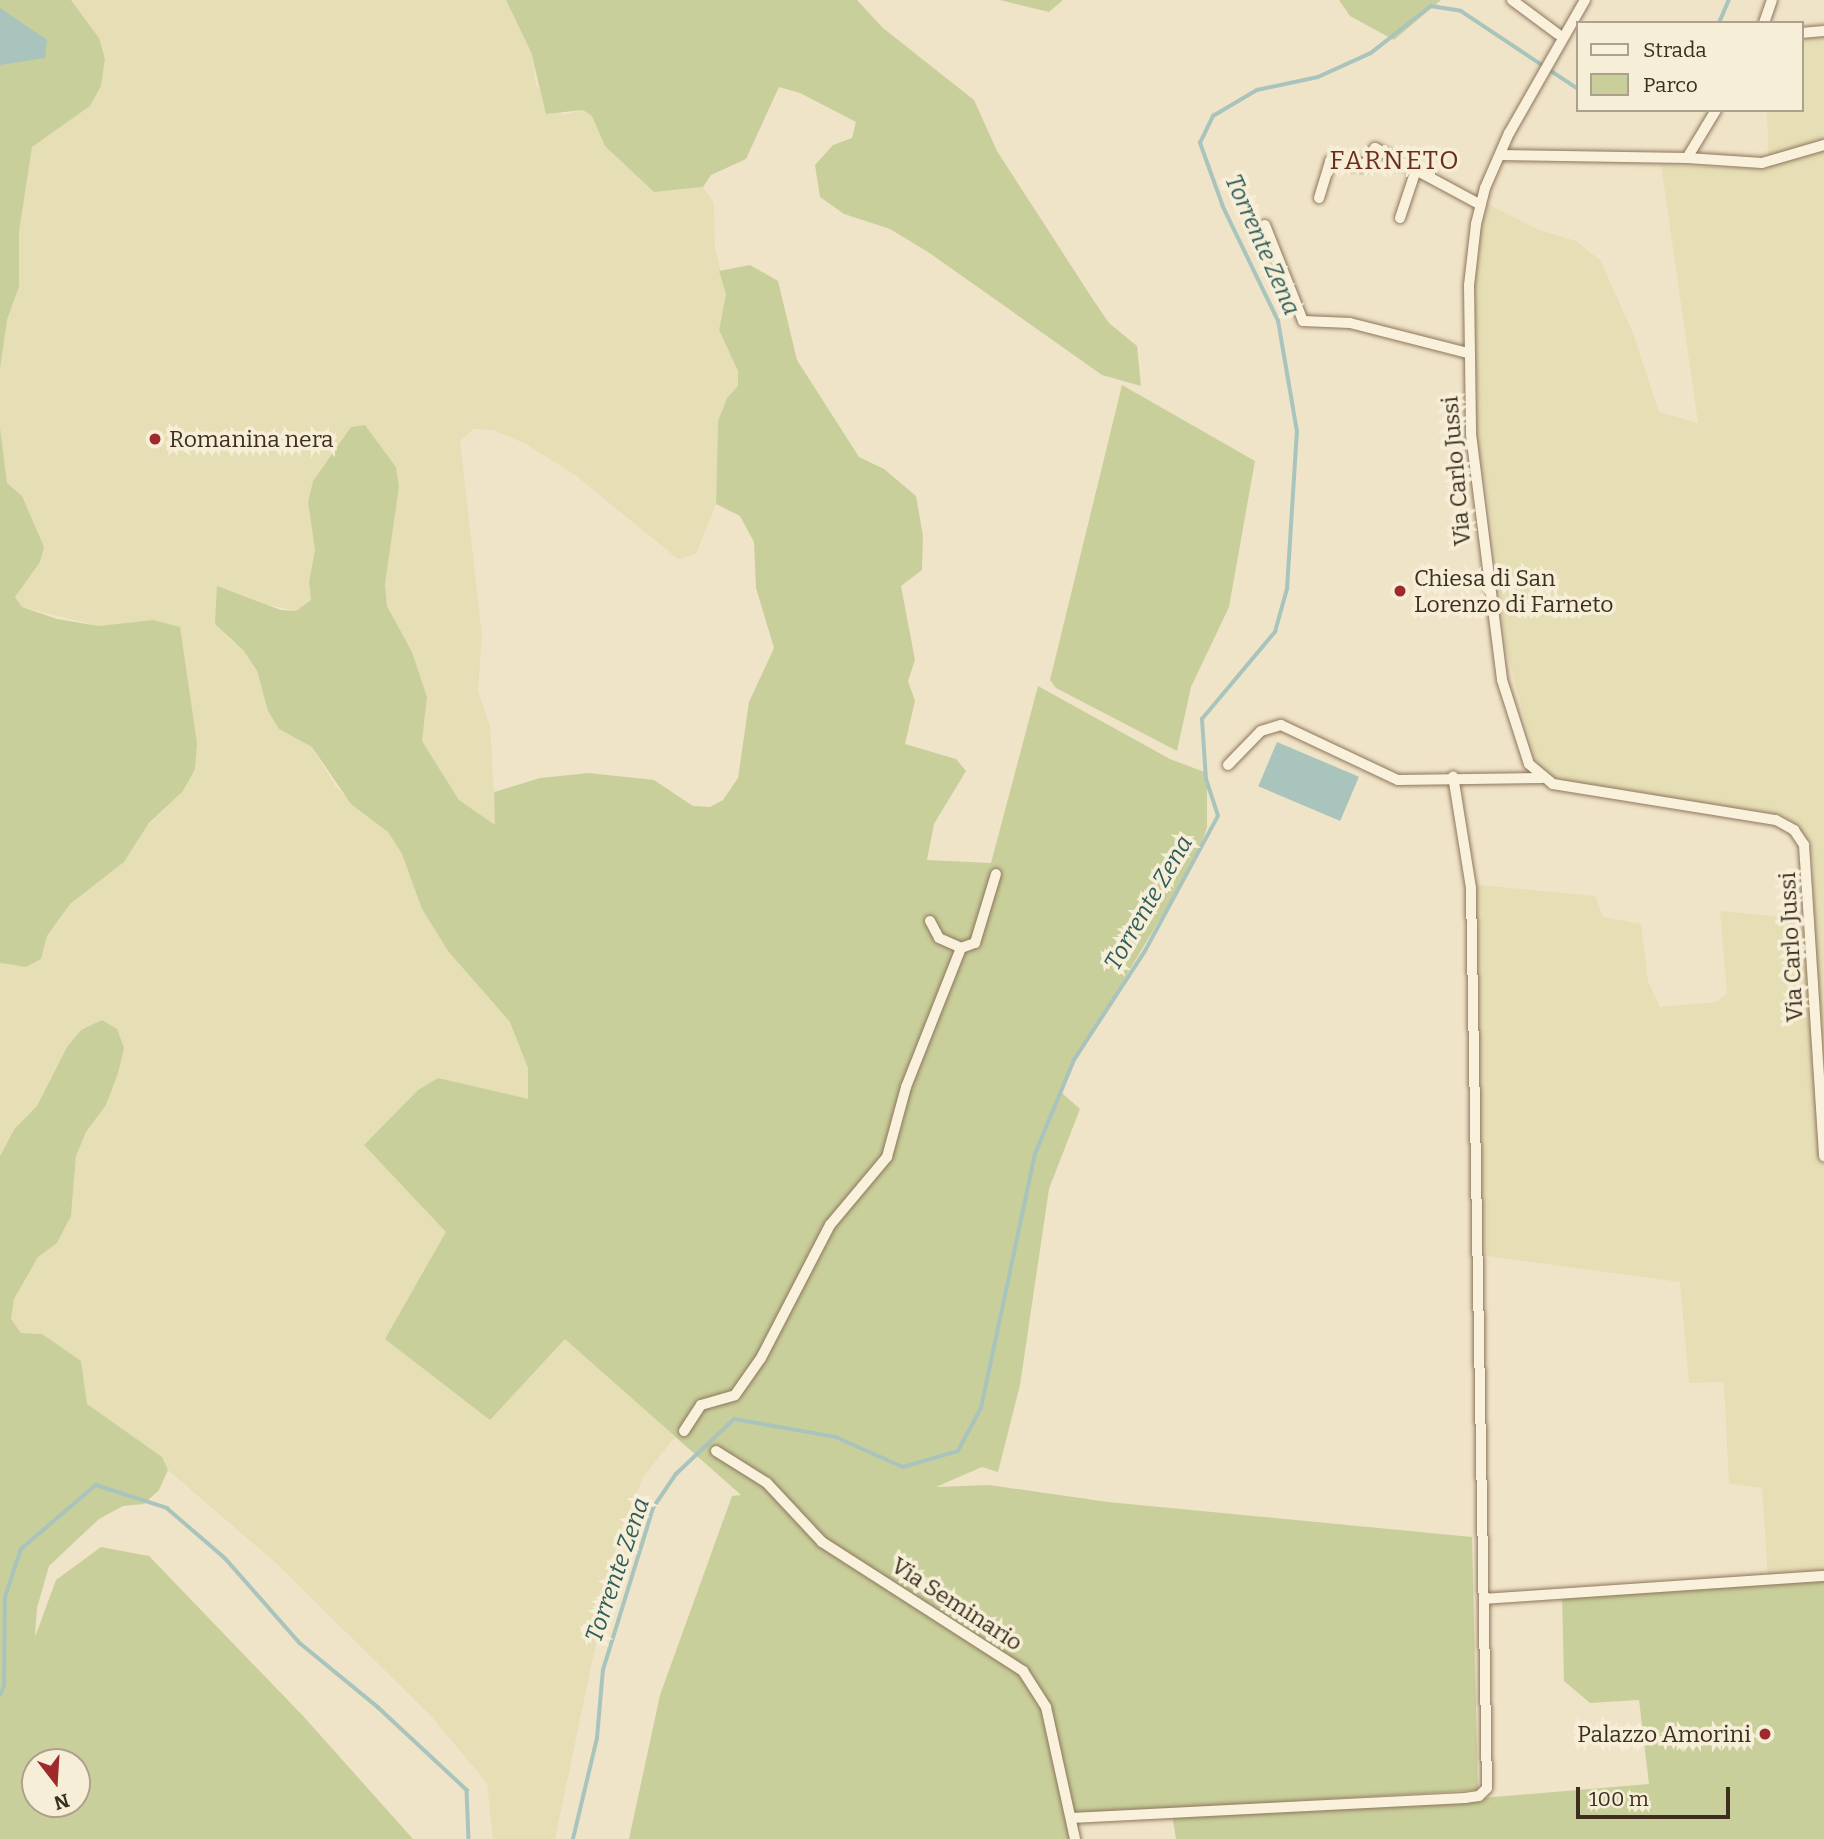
<!DOCTYPE html>
<html>
<head>
<meta charset="utf-8">
<style>
  body { margin:0 }
  #map { position:relative; width:1824px; height:1839px; overflow:hidden; background:#f0e4c8; font-family:Bitter,serif }
  div>[style] { position:absolute }
  [style*='--x'] { left:calc(var(--x)*1px); top:calc(var(--y)*1px); width:calc(var(--w)*1px); rotate:calc(var(--a)*1deg) }
  .farmland>* { inset:0; background:#e6deb5 }
  .green>* { inset:0; background:#c9cf9b }
  .water>* { inset:0; background:#a9c4bc; transform-origin:0 0 }
  .stream>* { height:3.5px; margin:-1.75px; padding:0 1.75px; transform-origin:1.75px; border-radius:1.75px; background:#a9c4bc }
  .roads { filter:drop-shadow(0 0 2px #8d765c) drop-shadow(0 0 2px #8d765c) }
  .minor>* { height:10px; margin:-5px; padding:0 5px; transform-origin:5px; border-radius:5px; background:#faf1dc }
  .dots>* { width:19px; height:19px; translate:-50% -50%; box-sizing:border-box; border:4px solid #f7eed8; border-radius:50% }
  span { translate:-50% -50%; white-space:nowrap; text-align:center; line-height:1.15; -webkit-text-stroke:7px #f7eed8; paint-order:stroke }
  .poi-label { font-size:23px; color:#3d2e20 }
  .left { translate:0 -50%; text-align:left }
  .right { translate:-100% -50%; text-align:right }
  .street-label { font-size:23px; color:#3d2e20 }
  .water-label { font-size:24px; color:#2f5d5a; font-style:italic }
  .quarter-label { font-size:26px; color:#6b2e1e; letter-spacing:2px }
  .legend { position:absolute; left:1576px; top:21px; width:228px; height:91px; box-sizing:border-box; background:#f7eed8; border:2px solid #ada18e; margin:0; padding:9px 12px; list-style:none; font-size:21px; color:#3d2e20 }
  .legend li { display:flex; align-items:center; gap:14px; height:35px }
  .legend b { width:35px; border:2px solid #ada18e }
  .north { position:absolute; left:21px; top:1748px; width:70px; height:70px; box-sizing:border-box; background:#f7eed8; border:2px solid #ada18e; border-radius:50%; rotate:163deg; font-size:19px; font-weight:700; line-height:28px; text-align:center; color:#3d2e20 }
  .north::after { content:''; display:block; margin:auto; width:24px; height:32px; background:#9e2a2b; clip-path:polygon(50% 0,100% 100%,50% 72%,0 100%) }
  .scale { position:absolute; left:1576px; top:1787px; width:154px; height:32px; box-sizing:border-box; border:4px solid #3d2e20; border-top:0; padding-left:9px; font-size:21px; line-height:24px; white-space:nowrap; color:#3d2e20; -webkit-text-stroke:5px #f7eed8; paint-order:stroke }
</style>
</head>
<body>
<div id="map">
  <div class="farmland">
    <i style="clip-path:polygon(71px 0,506px 0,531px 52px,536px 85px,563px 115px,583px 110px,593px 116px,605px 146px,672px 191px,703px 187px,714px 203px,715px 247px,726px 294px,719px 330px,738px 371px,738px 386px,727px 398px,718px 421px,716px 504px,696px 554px,678px 559px,575px 475px,526px 444px,493px 430px,474px 429px,460px 441px,482px 636px,478px 691px,490px 726px,496px 826px,459px 800px,422px 741px,427px 697px,412px 652px,387px 606px,385px 584px,399px 487px,396px 467px,365px 425px,351px 427px,313px 481px,308px 502px,315px 550px,309px 581px,312px 600px,296px 611px,257px 602px,224px 634px,243px 650px,257px 672px,268px 711px,279px 729px,312px 747px,336px 787px,388px 832px,402px 854px,422px 909px,448px 951px,510px 1022px,522px 1044px,528px 1068px,529px 1100px,438px 1078px,418px 1090px,364px 1145px,447px 1232px,675px 1437px,644px 1476px,619px 1533px,555px 1839px,493px 1839px,487px 1783px,431px 1716px,277px 1564px,168px 1470px,162px 1457px,86px 1404px,84px 1386px,42px 1334px,21px 1333px,11px 1319px,14px 1299px,38px 1257px,57px 1243px,71px 1216px,76px 1156px,86px 1132px,106px 1105px,124px 1048px,102px 1020px,81px 1030px,67px 1047px,37px 1106px,15px 1128px,0 1156px,0 963px,13px 966px,41px 959px,47px 936px,70px 904px,124px 862px,149px 824px,183px 791px,99px 626px,22px 607px,15px 597px,40px 562px,22px 496px,7px 483px,0 427px,0 369px,7px 320px,19px 287px,19px 232px,32px 147px,90px 106px,101px 86px,105px 60px,99px 38px)"></i>
    <i style="clip-path:polygon(1824px 31px,1824px 1578px,1768px 1579px,1762px 1488px,1729px 1484px,1724px 1382px,1689px 1383px,1680px 1282px,1480px 1255px,1470px 884px,1595px 896px,1603px 917px,1641px 924px,1648px 981px,1660px 1007px,1717px 1002px,1727px 993px,1720px 911px,1813px 920px,1814px 864px,1811px 843px,1784px 815px,1572px 782px,1545px 775px,1535px 759px,1506px 648px,1493px 530px,1472px 409px,1472px 261px,1488px 204px,1539px 230px,1576px 241px,1600px 260px,1633px 333px,1659px 412px,1698px 423px,1661px 165px,1769px 169px,1767px 110px,1801px 110px,1801px 33px)"></i>
  </div>
  <div class="green">
    <i style="clip-path:polygon(0 0,71px 0,99px 38px,105px 59px,101px 86px,90px 106px,32px 147px,19px 232px,19px 287px,7px 320px,0 369px)"></i>
    <i style="clip-path:polygon(506px 0,857px 0,883px 28px,974px 100px,997px 151px,1092px 298px,1109px 323px,1137px 346px,1141px 386px,1102px 375px,928px 252px,890px 229px,844px 214px,820px 197px,815px 165px,833px 145px,852px 138px,856px 122px,800px 93px,779px 87px,746px 159px,711px 175px,703px 187px,654px 192px,605px 146px,592px 116px,583px 110px,546px 114px,531px 52px)"></i>
    <i style="clip-path:polygon(1000px 0,1063px 0,1049px 12px)"></i>
    <i style="clip-path:polygon(1339px 0,1441px 0,1394px 40px,1350px 16px)"></i>
    <i style="clip-path:polygon(750px 265px,778px 281px,797px 360px,859px 457px,884px 469px,916px 496px,923px 536px,922px 570px,901px 586px,915px 660px,908px 681px,915px 701px,905px 744px,956px 759px,966px 771px,934px 824px,927px 860px,991px 863px,1038px 686px,1170px 759px,1207px 773px,1207px 827px,1198px 855px,1072px 1067px,1062px 1093px,1080px 1109px,1049px 1189px,1020px 1385px,998px 1472px,982px 1467px,936px 1487px,989px 1485px,1108px 1502px,1472px 1537px,1478px 1790px,1278px 1802px,1482px 1798px,1649px 1784px,1639px 1700px,1590px 1703px,1564px 1681px,1562px 1595px,1824px 1578px,1824px 1839px,1176px 1839px,1171px 1808px,1079px 1813px,1078px 1839px,629px 1839px,660px 1695px,732px 1496px,741px 1495px,565px 1339px,490px 1420px,385px 1339px,446px 1232px,364px 1145px,418px 1090px,438px 1078px,528px 1099px,528px 1068px,510px 1022px,448px 951px,422px 909px,402px 854px,388px 832px,351px 804px,312px 747px,279px 729px,268px 711px,257px 671px,243px 650px,215px 624px,217px 586px,281px 610px,296px 611px,311px 600px,309px 582px,315px 550px,308px 502px,313px 481px,351px 427px,365px 425px,396px 467px,399px 487px,385px 584px,387px 606px,412px 652px,427px 697px,422px 741px,459px 800px,495px 825px,494px 792px,540px 778px,589px 773px,654px 780px,693px 806px,710px 807px,723px 800px,738px 778px,749px 702px,774px 648px,756px 588px,754px 542px,740px 516px,716px 504px,718px 421px,727px 398px,738px 386px,738px 371px,719px 330px,726px 294px,719px 271px)"></i>
    <i style="clip-path:polygon(1122px 385px,1255px 461px,1229px 607px,1191px 687px,1177px 751px,1056px 688px,1050px 680px)"></i>
    <i style="clip-path:polygon(0 427px,7px 483px,22px 496px,44px 547px,40px 562px,15px 597px,22px 607px,57px 619px,99px 626px,153px 620px,180px 627px,197px 743px,195px 769px,183px 791px,149px 823px,124px 862px,70px 904px,47px 936px,41px 959px,26px 967px,0 963px)"></i>
    <i style="clip-path:polygon(evenodd,102px 1020px,117px 1029px,124px 1048px,118px 1073px,106px 1105px,86px 1132px,76px 1156px,71px 1216px,57px 1243px,38px 1257px,14px 1299px,11px 1319px,21px 1333px,42px 1334px,81px 1361px,87px 1404px,162px 1457px,168px 1470px,159px 1490px,144px 1504px,123px 1506px,99px 1519px,49px 1566px,37px 1608px,35px 1637px,56px 1580px,101px 1547px,149px 1556px,304px 1717px,413px 1839px,0 1839px,0 1156px,15px 1128px,37px 1106px,67px 1047px,81px 1030px,102px 1020px,35px 1762px,77px 1762px,77px 1804px,35px 1804px,35px 1762px)"></i>
  </div>
  <div class="water">
    <i style="clip-path:polygon(0 8px,47px 40px,45px 58px,0 65px)"></i>
    <i style="left:1277px;top:742px;width:89px;height:48px;rotate:23deg"></i>
  </div>
  <div class="stream">
    <i style="--x:1719;--y:23;--w:25;--a:-67"></i>
    <i style="--x:0;--y:1695;--w:10;--a:-66"></i>
    <i style="--x:4;--y:1686;--w:89;--a:-89.4"></i>
    <i style="--x:5;--y:1597;--w:51;--a:-71.6"></i>
    <i style="--x:21;--y:1549;--w:99;--a:-40.5"></i>
    <i style="--x:96;--y:1485;--w:75;--a:17.9"></i>
    <i style="--x:167;--y:1508;--w:77;--a:40.8"></i>
    <i style="--x:225;--y:1558;--w:113;--a:48.6"></i>
    <i style="--x:300;--y:1643;--w:101;--a:39.4"></i>
    <i style="--x:378;--y:1707;--w:122;--a:43"></i>
    <i style="--x:467;--y:1790;--w:49;--a:87.7"></i>
    <i style="--x:573;--y:1839;--w:104;--a:-76.6"></i>
    <i style="--x:597;--y:1738;--w:68;--a:-85"></i>
    <i style="--x:603;--y:1670;--w:170;--a:-72.8"></i>
    <i style="--x:653;--y:1508;--w:40;--a:-56"></i>
    <i style="--x:675;--y:1475;--w:81;--a:-43.5"></i>
    <i style="--x:734;--y:1419;--w:104;--a:10"></i>
    <i style="--x:836;--y:1437;--w:73;--a:24.1"></i>
    <i style="--x:903;--y:1467;--w:57;--a:-16.2"></i>
    <i style="--x:958;--y:1451;--w:49;--a:-61.9"></i>
    <i style="--x:981;--y:1408;--w:260;--a:-78"></i>
    <i style="--x:1035;--y:1154;--w:102;--a:-67.5"></i>
    <i style="--x:1074;--y:1060;--w:130;--a:-56.9"></i>
    <i style="--x:1145;--y:951;--w:153;--a:-61.6"></i>
    <i style="--x:1218;--y:816;--w:38;--a:-108"></i>
    <i style="--x:1206;--y:780;--w:61;--a:-93.8"></i>
    <i style="--x:1202;--y:719;--w:114;--a:-50"></i>
    <i style="--x:1275;--y:632;--w:45;--a:-74.4"></i>
    <i style="--x:1287;--y:589;--w:157;--a:-86.4"></i>
    <i style="--x:1297;--y:432;--w:113;--a:-99.7"></i>
    <i style="--x:1278;--y:321;--w:127;--a:-115.8"></i>
    <i style="--x:1223;--y:207;--w:68;--a:-109.8"></i>
    <i style="--x:1200;--y:143;--w:30;--a:-64"></i>
    <i style="--x:1213;--y:116;--w:51;--a:-30.6"></i>
    <i style="--x:1257;--y:90;--w:62;--a:-12"></i>
    <i style="--x:1318;--y:77;--w:58;--a:-24.4"></i>
    <i style="--x:1371;--y:53;--w:76;--a:-38.1"></i>
    <i style="--x:1431;--y:6;--w:30;--a:9"></i>
    <i style="--x:1461;--y:11;--w:139;--a:33.6"></i>
  </div>
  <div class="roads">
    <div class="minor">
      <i style="--x:1512;--y:0;--w:57;--a:36.5"></i>
      <i style="--x:1585;--y:0;--w:153;--a:119.7"></i>
      <i style="--x:1509;--y:133;--w:60;--a:113.6"></i>
      <i style="--x:1485;--y:188;--w:37;--a:104"></i>
      <i style="--x:1476;--y:224;--w:61;--a:96.5"></i>
      <i style="--x:1469;--y:285;--w:149;--a:89.2"></i>
      <i style="--x:1471;--y:434;--w:248;--a:82.8"></i>
      <i style="--x:1502;--y:680;--w:88;--a:72.2"></i>
      <i style="--x:1529;--y:764;--w:31;--a:40"></i>
      <i style="--x:1553;--y:784;--w:226;--a:9.2"></i>
      <i style="--x:1776;--y:820;--w:21;--a:29"></i>
      <i style="--x:1794;--y:830;--w:18;--a:56"></i>
      <i style="--x:1804;--y:845;--w:312;--a:86.3"></i>
      <i style="--x:1764;--y:23;--w:24;--a:-71"></i>
      <i style="--x:1801;--y:33;--w:23;--a:-5"></i>
      <i style="--x:1500;--y:155;--w:187;--a:0.9"></i>
      <i style="--x:1687;--y:158;--w:56;--a:-58.9"></i>
      <i style="--x:1687;--y:158;--w:75;--a:3.8"></i>
      <i style="--x:1762;--y:163;--w:65;--a:-16.2"></i>
      <i style="--x:1319;--y:198;--w:39;--a:-73"></i>
      <i style="--x:1330;--y:161;--w:34;--a:8"></i>
      <i style="--x:1364;--y:166;--w:21;--a:-59"></i>
      <i style="--x:1375;--y:148;--w:120;--a:28.3"></i>
      <i style="--x:1400;--y:218;--w:51;--a:-71.6"></i>
      <i style="--x:1265;--y:225;--w:103;--a:68.4"></i>
      <i style="--x:1303;--y:321;--w:47;--a:2.4"></i>
      <i style="--x:1350;--y:323;--w:122;--a:14.3"></i>
      <i style="--x:1228;--y:765;--w:47;--a:-45.9"></i>
      <i style="--x:1261;--y:731;--w:21;--a:-17"></i>
      <i style="--x:1281;--y:725;--w:129;--a:25.2"></i>
      <i style="--x:1398;--y:780;--w:144;--a:-0.8"></i>
      <i style="--x:930;--y:921;--w:19;--a:62"></i>
      <i style="--x:939;--y:938;--w:24;--a:24"></i>
      <i style="--x:684;--y:1431;--w:31;--a:-57"></i>
      <i style="--x:701;--y:1405;--w:35;--a:-16"></i>
      <i style="--x:735;--y:1395;--w:45;--a:-54.9"></i>
      <i style="--x:761;--y:1358;--w:150;--a:-62.6"></i>
      <i style="--x:830;--y:1225;--w:89;--a:-50"></i>
      <i style="--x:887;--y:1157;--w:73;--a:-74.8"></i>
      <i style="--x:906;--y:1087;--w:149;--a:-68.4"></i>
      <i style="--x:961;--y:948;--w:15;--a:-20"></i>
      <i style="--x:975;--y:943;--w:72;--a:-73.1"></i>
      <i style="--x:716;--y:1451;--w:60;--a:32.1"></i>
      <i style="--x:767;--y:1483;--w:81;--a:47"></i>
      <i style="--x:822;--y:1542;--w:239;--a:32.7"></i>
      <i style="--x:1023;--y:1671;--w:43;--a:57.4"></i>
      <i style="--x:1046;--y:1707;--w:135;--a:77.6"></i>
      <i style="--x:1484;--y:1599;--w:341;--a:-3.9"></i>
      <i style="--x:1071;--y:1818;--w:395;--a:-2.9"></i>
      <i style="--x:1465;--y:1798;--w:14;--a:-8"></i>
      <i style="--x:1479;--y:1796;--w:11;--a:-45"></i>
      <i style="--x:1487;--y:1788;--w:900;--a:-91.02"></i>
      <i style="--x:1471;--y:888;--w:113;--a:-99.1"></i>
    </div>
  </div>
  <div class="dots">
    <i style="left:155px;top:439px;background:#9e2a2b"></i>
    <i style="left:1400px;top:591px;background:#9e2a2b"></i>
    <i style="left:1765px;top:1734px;background:#9e2a2b"></i>
  </div>
  <div class="poi-label">
    <span class="left" style="left:169px;top:439px">Romanina nera</span>
    <span class="left" style="left:1414px;top:591px">Chiesa di San<br>Lorenzo di Farneto</span>
    <span class="right" style="left:1751px;top:1734px">Palazzo Amorini</span>
  </div>
  <div class="street-label">
    <span style="left:1456px;top:471px;rotate:-95deg">Via Carlo Jussi</span>
    <span style="left:1791px;top:947px;rotate:-93deg">Via Carlo Jussi</span>
    <span style="left:957px;top:1604px;rotate:33deg">Via Seminario</span>
  </div>
  <div class="water-label">
    <span style="left:1262px;top:245px;rotate:66deg">Torrente Zena</span>
    <span style="left:1149px;top:903px;rotate:-60deg">Torrente Zena</span>
    <span style="left:618px;top:1570px;rotate:-71deg">Torrente Zena</span>
  </div>
  <div class="quarter-label">
    <span style="left:1395px;top:161px">FARNETO</span>
  </div>
  <ul class="legend">
  <li><b style="height:9px;background:#faf1dc"></b>Strada</li>
  <li><b style="height:19px;background:#c9cf9b"></b>Parco</li>
  </ul>
  <div class="north">N</div>
  <div class="scale">100 m</div>
</div>
</body>
</html>
